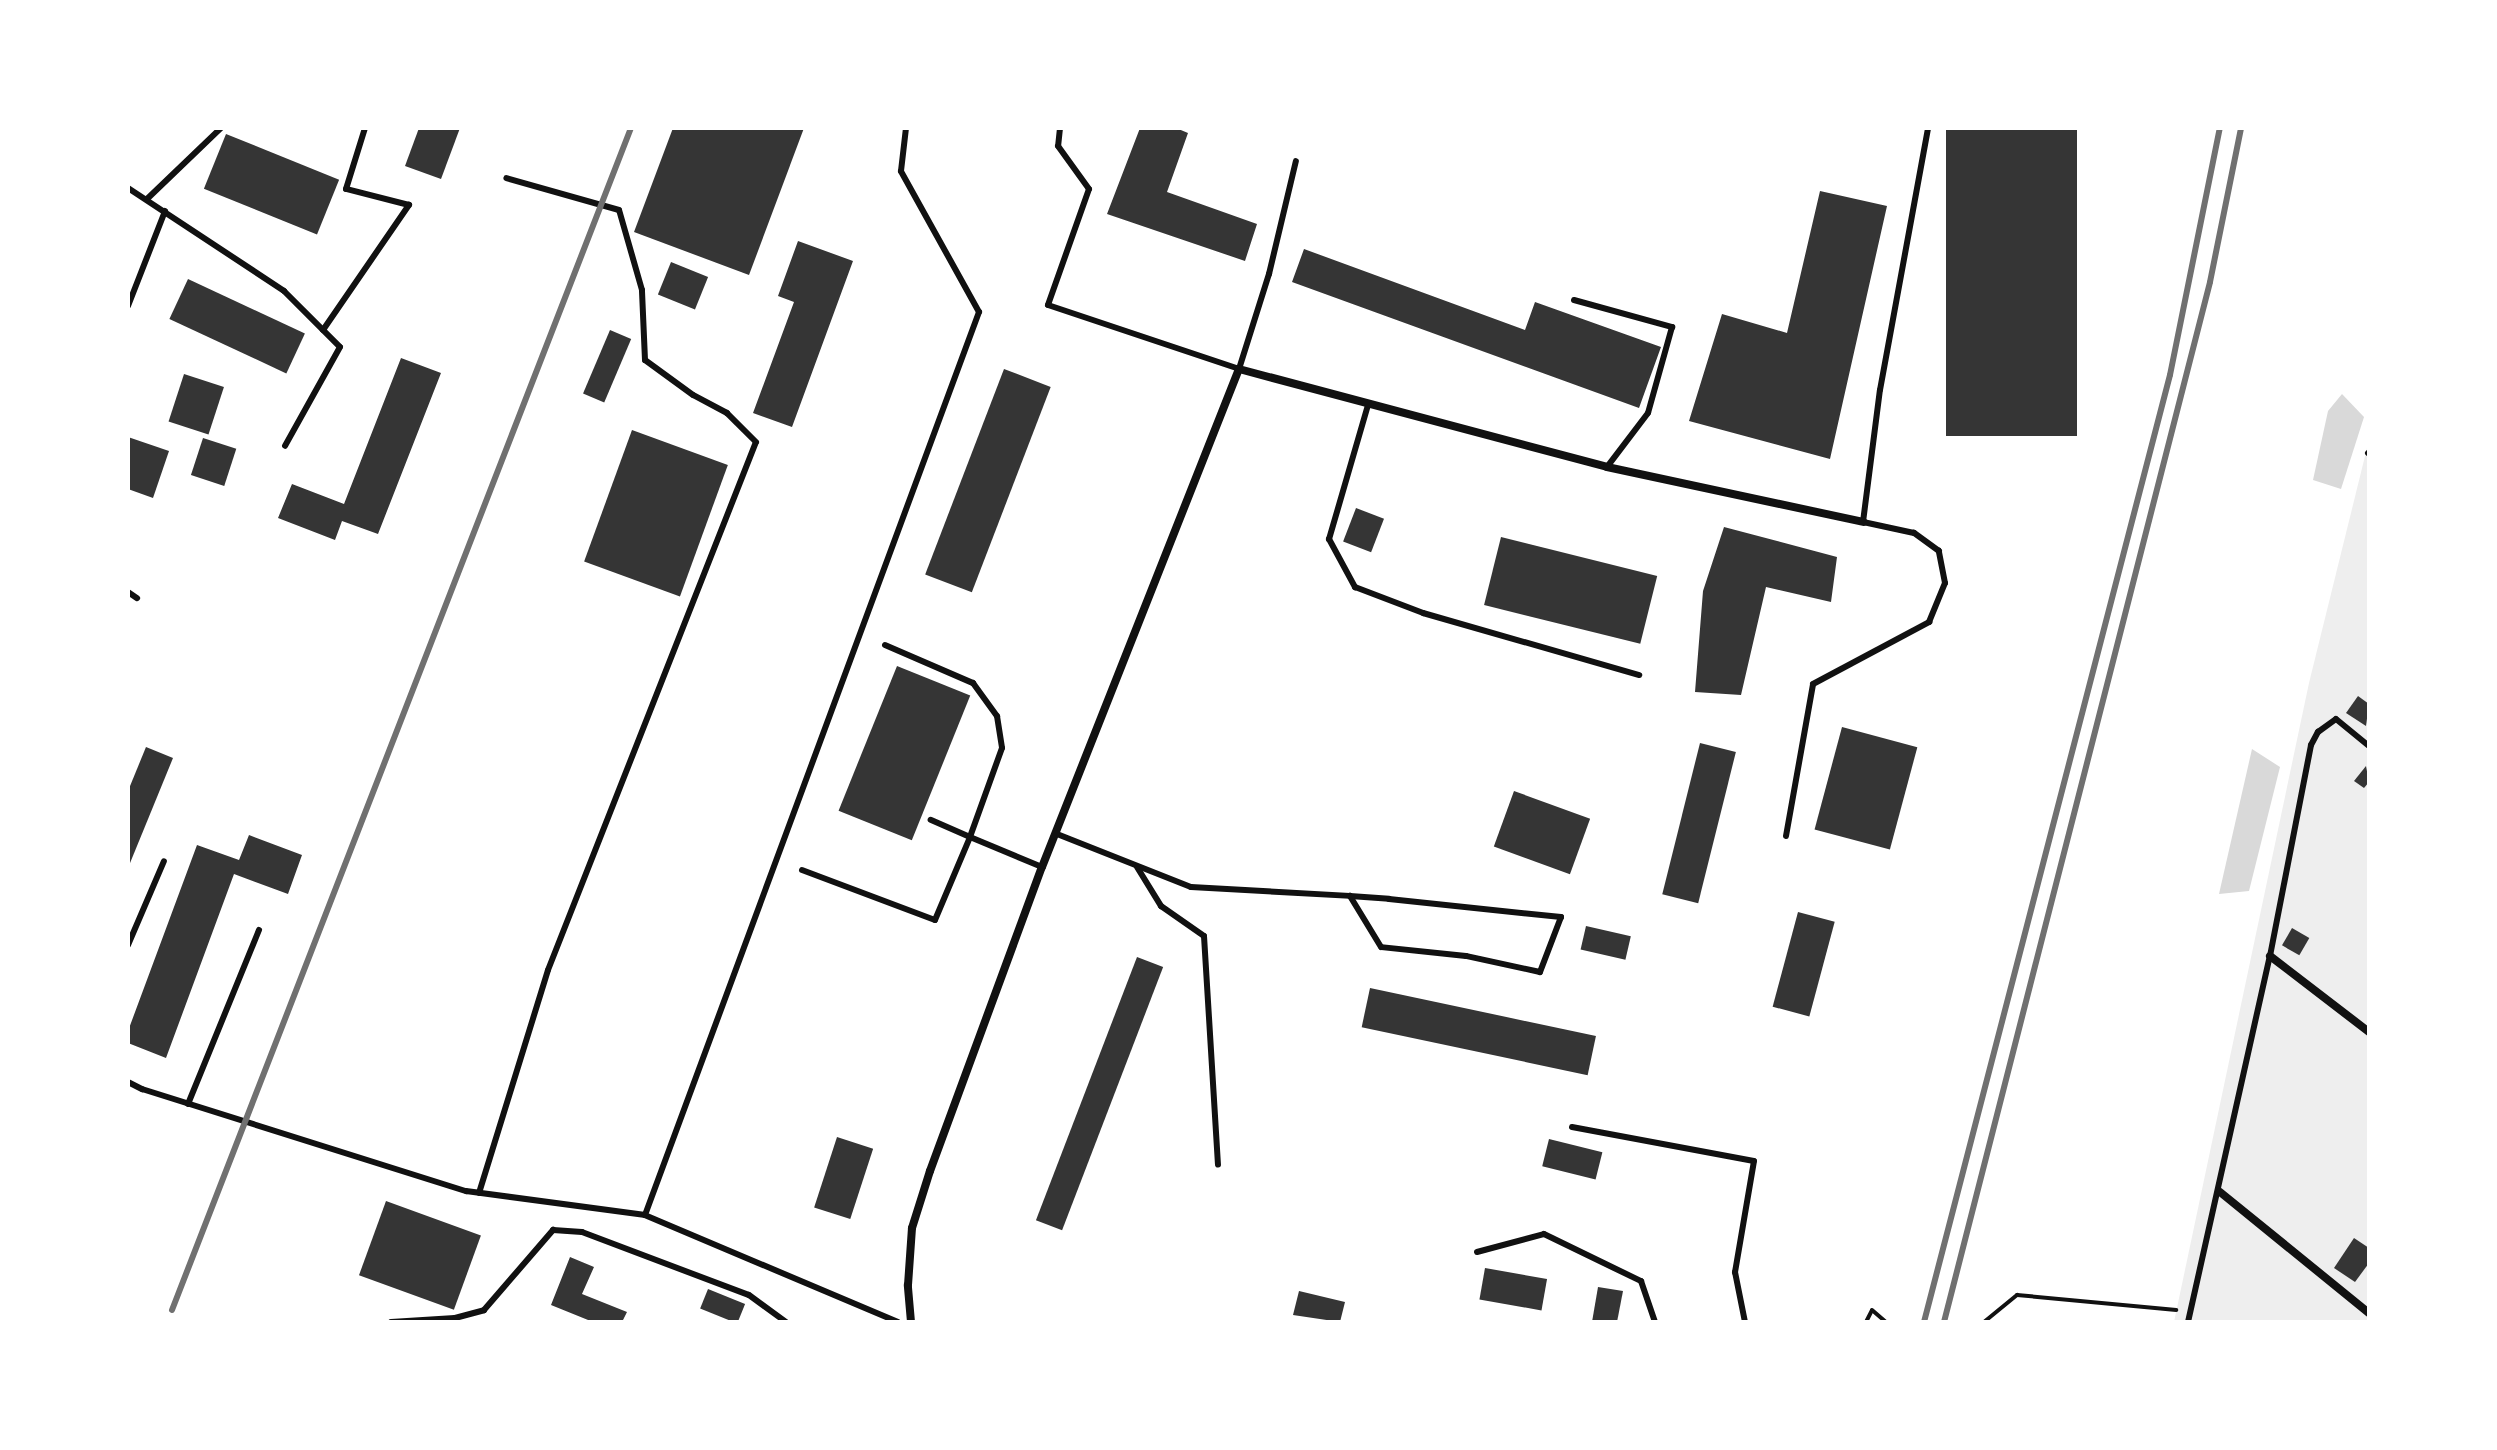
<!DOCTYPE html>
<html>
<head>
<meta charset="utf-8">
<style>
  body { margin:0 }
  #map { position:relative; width:2497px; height:1450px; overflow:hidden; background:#fff; font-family:"Exo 2",sans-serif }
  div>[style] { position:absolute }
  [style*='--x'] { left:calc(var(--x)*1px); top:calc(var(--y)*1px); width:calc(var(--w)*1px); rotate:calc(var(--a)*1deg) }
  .green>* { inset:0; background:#eee }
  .water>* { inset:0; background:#d9d9d9 }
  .building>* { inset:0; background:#353535; transform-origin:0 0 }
  .path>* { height:4px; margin:-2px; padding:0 2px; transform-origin:2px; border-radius:2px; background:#111 }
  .service>* { height:6px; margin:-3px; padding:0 3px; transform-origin:3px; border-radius:3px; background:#111 }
  .minor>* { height:8px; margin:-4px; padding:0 4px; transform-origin:4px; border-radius:4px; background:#111 }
  .rail>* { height:6px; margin:-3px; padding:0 3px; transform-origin:3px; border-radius:3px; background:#707070 }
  span { translate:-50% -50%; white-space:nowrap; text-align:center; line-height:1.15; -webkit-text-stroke:7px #fff; paint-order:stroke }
  .frame { position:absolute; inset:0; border:130px solid #fff; pointer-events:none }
</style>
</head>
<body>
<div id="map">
  <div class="green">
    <i style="clip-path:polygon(2369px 440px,2369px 1322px,2174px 1322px,2309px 683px)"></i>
  </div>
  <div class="water">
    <i style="clip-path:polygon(2342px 394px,2364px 417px,2341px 489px,2313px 480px,2328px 411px)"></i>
    <i style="clip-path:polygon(2252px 749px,2280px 767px,2249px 891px,2219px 894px)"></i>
  </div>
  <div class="building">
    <i style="clip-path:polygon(419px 128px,460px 128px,441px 179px,405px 166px)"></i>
    <i style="clip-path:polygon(673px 128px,804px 128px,749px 275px,634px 232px)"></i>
    <i style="clip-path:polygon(1140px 128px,1176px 128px,1188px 133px,1167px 192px,1257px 224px,1245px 261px,1107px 214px)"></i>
    <i style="left:1946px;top:128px;width:131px;height:308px"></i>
    <i style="left:226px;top:134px;width:122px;height:59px;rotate:22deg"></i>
    <i style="clip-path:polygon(1820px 191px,1887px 206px,1830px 459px,1689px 421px,1722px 314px,1787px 333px)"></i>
    <i style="clip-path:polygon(798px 241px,853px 261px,792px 427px,753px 413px,794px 302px,778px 296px)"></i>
    <i style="clip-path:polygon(1304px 249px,1525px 330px,1535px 302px,1661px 347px,1639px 408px,1292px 282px)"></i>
    <i style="left:671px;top:262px;width:40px;height:35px;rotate:22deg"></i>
    <i style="left:188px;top:279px;width:129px;height:44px;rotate:25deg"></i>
    <i style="left:610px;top:330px;width:23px;height:69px;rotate:23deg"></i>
    <i style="clip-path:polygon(401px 358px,441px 373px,378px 534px,342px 521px,335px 540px,278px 518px,292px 484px,344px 504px)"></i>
    <i style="left:1004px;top:369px;width:50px;height:220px;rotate:21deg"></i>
    <i style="left:184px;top:374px;width:42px;height:50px;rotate:18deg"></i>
    <i style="left:632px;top:430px;width:102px;height:140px;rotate:20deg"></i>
    <i style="clip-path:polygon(128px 437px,169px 451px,153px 498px,128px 489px)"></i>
    <i style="left:203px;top:438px;width:35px;height:39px;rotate:18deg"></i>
    <i style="left:1356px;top:508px;width:30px;height:36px;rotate:21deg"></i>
    <i style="clip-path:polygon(1724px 527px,1837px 557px,1831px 602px,1766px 587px,1741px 695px,1695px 692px,1703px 591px)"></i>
    <i style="left:1501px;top:537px;width:161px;height:70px;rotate:14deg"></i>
    <i style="left:897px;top:666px;width:79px;height:156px;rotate:22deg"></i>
    <i style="clip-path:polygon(2358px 696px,2369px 704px,2366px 726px,2346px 713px)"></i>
    <i style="left:1842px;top:727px;width:78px;height:106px;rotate:15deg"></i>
    <i style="left:1700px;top:743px;width:37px;height:156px;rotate:14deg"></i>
    <i style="clip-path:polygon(146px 747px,173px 758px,128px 868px,128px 791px)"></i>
    <i style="clip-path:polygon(2366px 766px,2369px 782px,2364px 788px,2354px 781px)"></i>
    <i style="left:1514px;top:791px;width:81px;height:59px;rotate:20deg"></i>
    <i style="clip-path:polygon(249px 835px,302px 855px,288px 894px,234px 874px,166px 1058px,128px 1043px,128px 1031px,197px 845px,239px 860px)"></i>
    <i style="left:1798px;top:912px;width:38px;height:98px;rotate:15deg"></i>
    <i style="left:1586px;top:926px;width:46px;height:24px;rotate:13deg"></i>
    <i style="left:2292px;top:928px;width:20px;height:20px;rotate:30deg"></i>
    <i style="left:1137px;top:957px;width:28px;height:282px;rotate:21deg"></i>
    <i style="left:1370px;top:988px;width:231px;height:40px;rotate:12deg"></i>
    <i style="left:837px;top:1137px;width:38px;height:74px;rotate:18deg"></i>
    <i style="left:1549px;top:1139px;width:55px;height:28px;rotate:14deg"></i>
    <i style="left:386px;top:1201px;width:101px;height:79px;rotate:20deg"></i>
    <i style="clip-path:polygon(2354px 1238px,2369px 1248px,2369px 1263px,2355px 1282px,2334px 1268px)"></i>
    <i style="clip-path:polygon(570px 1257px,594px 1267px,582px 1294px,627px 1312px,622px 1322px,593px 1322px,551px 1305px)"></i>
    <i style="left:1485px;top:1268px;width:63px;height:32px;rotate:10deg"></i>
    <i style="clip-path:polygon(1598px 1287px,1623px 1291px,1617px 1322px,1592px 1322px)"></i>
    <i style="left:708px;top:1289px;width:40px;height:21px;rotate:22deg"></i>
    <i style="clip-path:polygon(1299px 1291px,1345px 1302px,1340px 1322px,1293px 1315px)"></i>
  </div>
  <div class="path">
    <i style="--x:1866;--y:1322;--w:13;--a:-63"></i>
    <i style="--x:1872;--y:1310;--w:18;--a:41"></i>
    <i style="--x:1984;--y:1322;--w:43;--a:-39.3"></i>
    <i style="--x:2017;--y:1295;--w:160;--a:5.4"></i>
  </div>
  <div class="service">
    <i style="--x:1060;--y:128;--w:18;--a:96"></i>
    <i style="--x:1058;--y:146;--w:53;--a:54.2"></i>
    <i style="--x:1089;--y:189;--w:123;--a:109.5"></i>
    <i style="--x:1048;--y:305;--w:201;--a:18.5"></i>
    <i style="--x:1239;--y:369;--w:100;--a:-72.5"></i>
    <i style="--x:1269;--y:274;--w:116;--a:-76.6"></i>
    <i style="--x:128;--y:188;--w:187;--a:33.4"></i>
    <i style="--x:284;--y:291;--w:79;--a:45"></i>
    <i style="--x:340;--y:347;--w:113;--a:119.1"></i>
    <i style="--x:147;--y:199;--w:103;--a:-43.8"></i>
    <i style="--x:1574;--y:300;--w:102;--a:15.4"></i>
    <i style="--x:1672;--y:327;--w:89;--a:105.6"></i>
    <i style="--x:1648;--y:413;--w:68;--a:127.2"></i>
    <i style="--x:128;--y:306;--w:102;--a:-68.7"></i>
    <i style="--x:323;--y:330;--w:152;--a:-55.5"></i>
    <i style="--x:409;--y:205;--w:65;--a:-165.7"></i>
    <i style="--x:346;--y:189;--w:64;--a:-72.7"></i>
    <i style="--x:1368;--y:405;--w:140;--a:106.2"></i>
    <i style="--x:1329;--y:539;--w:55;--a:61.6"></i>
    <i style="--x:1355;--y:587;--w:73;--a:20.9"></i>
    <i style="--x:1423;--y:613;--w:225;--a:16"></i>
    <i style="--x:2368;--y:453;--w:1;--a:45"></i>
    <i style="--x:128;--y:592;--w:11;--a:34"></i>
    <i style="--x:885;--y:645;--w:96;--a:23.4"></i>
    <i style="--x:973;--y:683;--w:41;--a:54"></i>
    <i style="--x:997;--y:716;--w:32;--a:81"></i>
    <i style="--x:1002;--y:748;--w:95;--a:109.8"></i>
    <i style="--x:970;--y:837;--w:78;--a:22.6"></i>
    <i style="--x:1057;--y:834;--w:144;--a:21.6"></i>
    <i style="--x:1191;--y:887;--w:159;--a:3.2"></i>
    <i style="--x:1350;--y:896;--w:39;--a:4"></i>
    <i style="--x:1389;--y:899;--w:173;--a:6"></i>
    <i style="--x:1561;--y:917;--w:59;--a:110.9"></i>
    <i style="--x:1540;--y:972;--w:76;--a:-167.8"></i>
    <i style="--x:1466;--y:956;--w:85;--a:-174"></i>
    <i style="--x:1381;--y:947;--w:60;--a:-121.3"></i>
    <i style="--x:1786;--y:836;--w:154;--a:-79.9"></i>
    <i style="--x:1813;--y:684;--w:132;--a:-28.1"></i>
    <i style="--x:1929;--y:622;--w:42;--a:-67.7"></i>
    <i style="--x:1945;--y:583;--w:33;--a:-101"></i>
    <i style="--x:1939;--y:551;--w:31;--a:-144"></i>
    <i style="--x:1914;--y:533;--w:52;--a:-167.8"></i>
    <i style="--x:1863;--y:522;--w:133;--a:-82.7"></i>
    <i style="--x:1880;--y:390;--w:266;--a:-79.6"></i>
    <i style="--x:1137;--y:867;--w:46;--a:58.4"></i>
    <i style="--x:1161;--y:906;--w:52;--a:34.9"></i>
    <i style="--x:1204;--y:936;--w:229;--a:86.5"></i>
    <i style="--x:802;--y:870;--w:142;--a:20.6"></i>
    <i style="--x:935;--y:920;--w:90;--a:-67.1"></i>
    <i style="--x:970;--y:837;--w:43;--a:-156.4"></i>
    <i style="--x:128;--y:945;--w:91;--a:-66.8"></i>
    <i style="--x:128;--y:1082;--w:16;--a:27"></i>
    <i style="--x:142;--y:1089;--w:340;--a:17.5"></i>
    <i style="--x:466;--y:1191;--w:181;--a:7.6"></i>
    <i style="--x:188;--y:1104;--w:188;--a:-67.8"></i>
    <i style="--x:1572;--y:1127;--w:185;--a:10.6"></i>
    <i style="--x:1754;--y:1161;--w:113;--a:99.7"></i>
    <i style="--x:1735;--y:1272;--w:51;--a:78.7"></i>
    <i style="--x:479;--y:1193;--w:233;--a:-72.8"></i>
    <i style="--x:548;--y:970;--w:567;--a:-68.5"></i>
    <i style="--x:756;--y:442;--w:41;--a:-135"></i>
    <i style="--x:727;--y:413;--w:38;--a:-152"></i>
    <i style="--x:693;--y:395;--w:59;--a:-143.9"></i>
    <i style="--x:645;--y:360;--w:70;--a:-92.5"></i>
    <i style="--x:642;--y:290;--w:83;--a:-106"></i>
    <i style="--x:619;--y:210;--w:117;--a:-164.2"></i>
    <i style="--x:1477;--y:1252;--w:69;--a:-15"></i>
    <i style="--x:1544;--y:1234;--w:108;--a:25.9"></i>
    <i style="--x:1641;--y:1281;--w:43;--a:71.1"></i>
    <i style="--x:391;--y:1322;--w:64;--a:-3.6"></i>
    <i style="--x:455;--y:1318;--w:30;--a:-15"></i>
    <i style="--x:484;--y:1310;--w:106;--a:-49.2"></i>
    <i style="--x:553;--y:1230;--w:29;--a:4"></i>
    <i style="--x:582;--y:1232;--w:178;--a:20.7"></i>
    <i style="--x:749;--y:1295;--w:46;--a:36.1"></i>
    <i style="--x:898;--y:1322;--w:275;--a:-157.1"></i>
    <i style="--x:645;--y:1215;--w:963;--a:-69.7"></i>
    <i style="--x:979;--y:312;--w:161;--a:-119"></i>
    <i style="--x:901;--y:171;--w:43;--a:-83.4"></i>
    <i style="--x:2188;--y:1322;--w:375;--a:-77.4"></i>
    <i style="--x:2270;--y:956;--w:215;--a:-79"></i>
    <i style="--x:2311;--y:745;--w:15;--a:-62"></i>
    <i style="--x:2318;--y:732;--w:22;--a:-36"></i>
    <i style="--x:2336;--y:719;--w:43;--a:39.3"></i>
  </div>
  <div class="minor">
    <i style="--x:2270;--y:956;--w:125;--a:37.5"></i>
    <i style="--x:2220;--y:1192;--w:192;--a:39.1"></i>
    <i style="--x:911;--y:1322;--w:37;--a:-95"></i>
    <i style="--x:908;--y:1285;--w:57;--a:-86"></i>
    <i style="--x:912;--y:1228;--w:60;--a:-72.5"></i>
    <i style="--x:930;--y:1171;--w:324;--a:-69.8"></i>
    <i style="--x:1042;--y:867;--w:536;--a:-68.42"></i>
    <i style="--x:1239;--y:369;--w:381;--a:14.9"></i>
    <i style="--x:1607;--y:467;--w:262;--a:12.1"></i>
  </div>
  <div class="rail">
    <i style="--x:172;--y:1310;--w:1268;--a:-68.78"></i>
    <i style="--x:1924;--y:1322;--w:978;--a:-75.44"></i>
    <i style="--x:2170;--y:375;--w:252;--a:-78.6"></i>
    <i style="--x:1944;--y:1322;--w:1073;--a:-75.65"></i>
    <i style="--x:2210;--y:282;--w:157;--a:-78.6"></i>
  </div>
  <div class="frame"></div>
</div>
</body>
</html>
